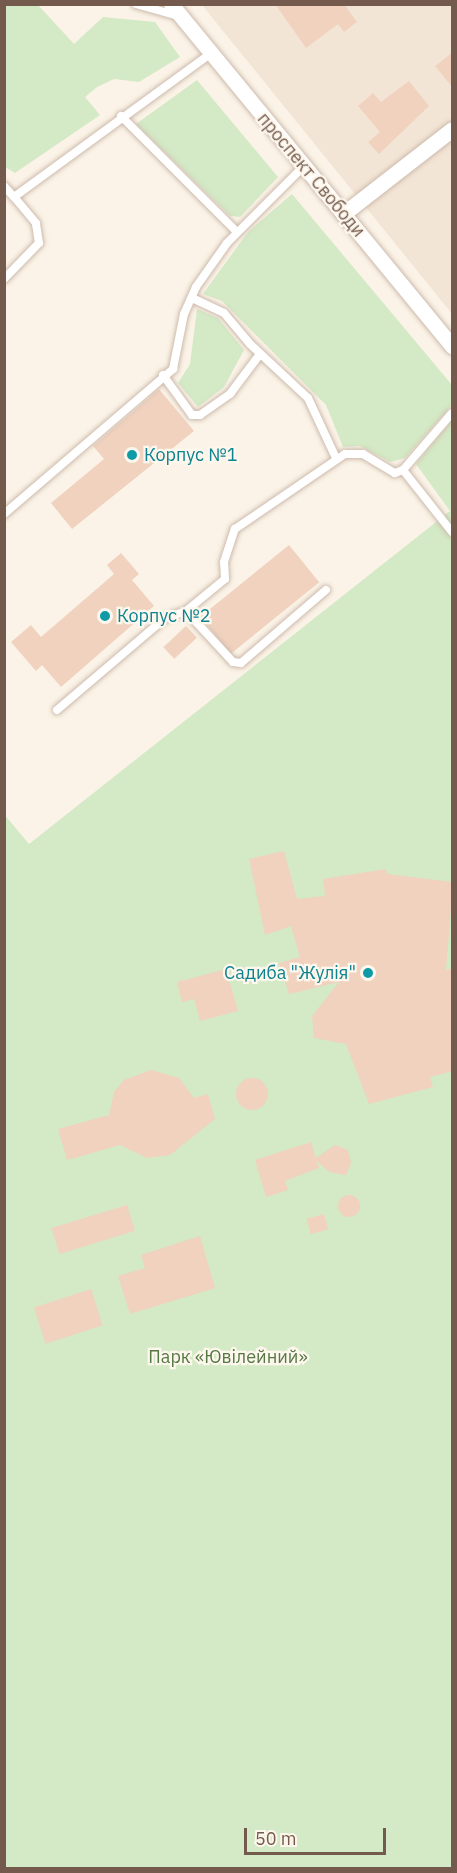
<!DOCTYPE html>
<html>
<head>
<meta charset="utf-8">
<style>
  body { margin:0 }
  #map { position:relative; width:457px; height:1873px; overflow:hidden; background:#fbf3e7; font-family:"IBM Plex Sans",sans-serif }
  div>[style] { position:absolute }
  [style*='--x'] { left:calc(var(--x)*1px); top:calc(var(--y)*1px); width:calc(var(--w)*1px); rotate:calc(var(--a)*1deg) }
  .residential>* { inset:0; background:#f3e5d5 }
  .green>* { inset:0; background:#d4e9c5 }
  .building>* { inset:0; background:#f0d2bf; transform-origin:0 0 }
  .round { border-radius:50% }
  .roads { filter:drop-shadow(0 0 2px #cdbbad) drop-shadow(0 0 2px #cdbbad) }
  .service>* { height:8px; margin:-4px; padding:0 4px; transform-origin:4px; border-radius:4px; background:#fff }
  .minor>* { height:15px; margin:-7.5px; padding:0 7.5px; transform-origin:7.5px; border-radius:7.5px; background:#fff }
  .dots>* { width:16px; height:16px; translate:-50% -50%; box-sizing:border-box; border:3px solid #fef7ed; border-radius:50% }
  span { translate:-50% -50%; white-space:nowrap; text-align:center; line-height:1.15; -webkit-text-stroke:4.5px #fef7ed; paint-order:stroke }
  .street-label { font-size:18px; color:#745a4c }
  .culture-label { font-size:18px; color:#0d838f }
  .left { translate:0 -50%; text-align:left }
  .right { translate:-100% -50%; text-align:right }
  .park-label { font-size:18px; color:#547944 }
  .frame { position:absolute; inset:0; border:6px solid #745a4c; pointer-events:none }
  .scale { position:absolute; left:244px; top:1828px; width:142px; height:27px; box-sizing:border-box; border:3px solid #745a4c; border-top:0; padding-left:8px; font-size:18px; line-height:21px; white-space:nowrap; color:#745a4c; -webkit-text-stroke:4px #fef7ed; paint-order:stroke }
</style>
</head>
<body>
<div id="map">
  <div class="residential">
    <i style="clip-path:polygon(202px 5px,452px 5px,452px 314px,415px 268px)"></i>
  </div>
  <div class="green">
    <i style="clip-path:polygon(4px 5px,38px 5px,74px 44px,103px 17px,155px 22px,180px 57px,139px 82px,114px 79px,97px 87px,85px 97px,100px 115px,15px 173px,5px 167px)"></i>
    <i style="clip-path:polygon(197px 80px,278px 177px,240px 217px,230px 216px,136px 124px)"></i>
    <i style="clip-path:polygon(292px 194px,452px 385px,452px 405px,405px 458px,390px 462px,360px 446px,343px 447px,326px 405px,222px 301px,203px 294px,248px 232px)"></i>
    <i style="clip-path:polygon(197px 309px,218px 318px,244px 350px,224px 387px,198px 407px,178px 383px,190px 364px)"></i>
    <i style="clip-path:polygon(452px 420px,452px 1868px,5px 1868px,4px 814px,29px 844px,450px 511px,416px 464px)"></i>
  </div>
  <div class="building">
    <i style="clip-path:polygon(275px 4px,344px 4px,357px 22px,344px 32px,338px 24px,306px 48px)"></i>
    <i style="clip-path:polygon(453px 52px,453px 88px,435px 66px)"></i>
    <i style="clip-path:polygon(409px 81px,429px 106px,379px 154px,368px 142px,380px 132px,358px 106px,373px 93px,381px 102px)"></i>
    <i style="clip-path:polygon(159px 389px,194px 431px,72px 529px,51px 503px,104px 459px,93px 446px)"></i>
    <i style="left:289px;top:545px;width:48px;height:114px;rotate:51deg"></i>
    <i style="clip-path:polygon(121px 553px,139px 574px,132px 580px,154px 606px,61px 687px,42px 665px,36px 671px,11px 642px,31px 625px,41px 637px,114px 574px,107px 565px)"></i>
    <i style="left:186px;top:626px;width:16px;height:31px;rotate:47deg"></i>
    <i style="clip-path:polygon(284px 851px,297px 899px,325px 896px,323px 879px,386px 869px,387px 874px,453px 882px,446px 970px,453px 968px,453px 1071px,430px 1077px,433px 1087px,369px 1104px,346px 1044px,314px 1038px,312px 1016px,339px 982px,289px 994px,279px 963px,300px 957px,291px 926px,265px 935px,249px 859px)"></i>
    <i style="clip-path:polygon(226px 969px,238px 1011px,200px 1021px,194px 999px,182px 1002px,177px 982px)"></i>
    <i style="clip-path:polygon(151px 1070px,179px 1078px,194px 1098px,208px 1094px,215px 1119px,170px 1155px,147px 1158px,120px 1145px,67px 1160px,58px 1129px,109px 1115px,114px 1092px,124px 1080px)"></i>
    <i class="round" style="left:236px;top:1078px;width:32px;height:32px"></i>
    <i style="clip-path:polygon(311px 1142px,316px 1158px,335px 1145px,348px 1150px,351px 1163px,346px 1175px,329px 1172px,317px 1161px,319px 1168px,285px 1181px,288px 1190px,266px 1197px,255px 1160px)"></i>
    <i class="round" style="left:338px;top:1195px;width:22px;height:22px"></i>
    <i style="left:127px;top:1205px;width:27px;height:79px;rotate:73deg"></i>
    <i style="left:324px;top:1214px;width:16px;height:18px;rotate:75deg"></i>
    <i style="clip-path:polygon(200px 1236px,215px 1288px,130px 1314px,118px 1276px,145px 1268px,141px 1255px)"></i>
    <i style="left:91px;top:1289px;width:38px;height:60px;rotate:72deg"></i>
  </div>
  <div class="roads">
    <div class="service">
      <i style="--x:136;--y:4;--w:41;--a:15.8"></i>
      <i style="--x:121;--y:116;--w:164;--a:45"></i>
      <i style="--x:4;--y:186;--w:15;--a:48"></i>
      <i style="--x:14;--y:197;--w:243;--a:-36.1"></i>
      <i style="--x:4;--y:279;--w:50;--a:-45.8"></i>
      <i style="--x:39;--y:243;--w:20;--a:-99"></i>
      <i style="--x:36;--y:223;--w:34;--a:-130"></i>
      <i style="--x:192;--y:298;--w:35;--a:25"></i>
      <i style="--x:224;--y:313;--w:40;--a:50"></i>
      <i style="--x:250;--y:344;--w:79;--a:43"></i>
      <i style="--x:308;--y:398;--w:66;--a:65"></i>
      <i style="--x:163;--y:375;--w:49;--a:54.1"></i>
      <i style="--x:192;--y:415;--w:8;--a:0"></i>
      <i style="--x:200;--y:415;--w:37;--a:-35"></i>
      <i style="--x:230;--y:394;--w:50;--a:-53.1"></i>
      <i style="--x:403;--y:470;--w:79;--a:51.7"></i>
      <i style="--x:4;--y:514;--w:223;--a:-40.6"></i>
      <i style="--x:173;--y:369;--w:56;--a:-78.7"></i>
      <i style="--x:184;--y:314;--w:30;--a:-66"></i>
      <i style="--x:196;--y:287;--w:54;--a:-54.8"></i>
      <i style="--x:227;--y:243;--w:109;--a:-45"></i>
      <i style="--x:186;--y:611;--w:69;--a:47.3"></i>
      <i style="--x:233;--y:662;--w:8;--a:7"></i>
      <i style="--x:241;--y:663;--w:112;--a:-40.7"></i>
      <i style="--x:57;--y:710;--w:142;--a:-40.4"></i>
      <i style="--x:165;--y:618;--w:22;--a:-18"></i>
      <i style="--x:186;--y:611;--w:50;--a:-39.4"></i>
      <i style="--x:225;--y:579;--w:17;--a:-93"></i>
      <i style="--x:224;--y:562;--w:35;--a:-72"></i>
      <i style="--x:235;--y:529;--w:133;--a:-34.3"></i>
      <i style="--x:345;--y:454;--w:18;--a:0"></i>
      <i style="--x:363;--y:454;--w:37;--a:31"></i>
      <i style="--x:395;--y:473;--w:9;--a:-21"></i>
      <i style="--x:403;--y:470;--w:75;--a:-49.3"></i>
    </div>
    <div class="minor">
      <i style="--x:171;--y:4;--w:443;--a:50.6"></i>
      <i style="--x:343;--y:214;--w:138;--a:-37.9"></i>
    </div>
  </div>
  <div class="dots">
    <i style="left:132px;top:455px;background:#0f9aa8"></i>
    <i style="left:105px;top:616px;background:#0f9aa8"></i>
    <i style="left:368px;top:973px;background:#0f9aa8"></i>
  </div>
  <div class="street-label">
    <span style="left:311px;top:175px;rotate:50deg">проспект Свободи</span>
  </div>
  <div class="culture-label">
    <span class="left" style="left:144px;top:455px">Корпус №1</span>
    <span class="left" style="left:117px;top:616px">Корпус №2</span>
    <span class="right" style="left:356px;top:973px">Садиба "Жулія"</span>
  </div>
  <div class="park-label">
    <span style="left:228px;top:1357px">Парк «Ювілейний»</span>
  </div>
  <div class="frame"></div>
  <div class="scale">50 m</div>
</div>
</body>
</html>
